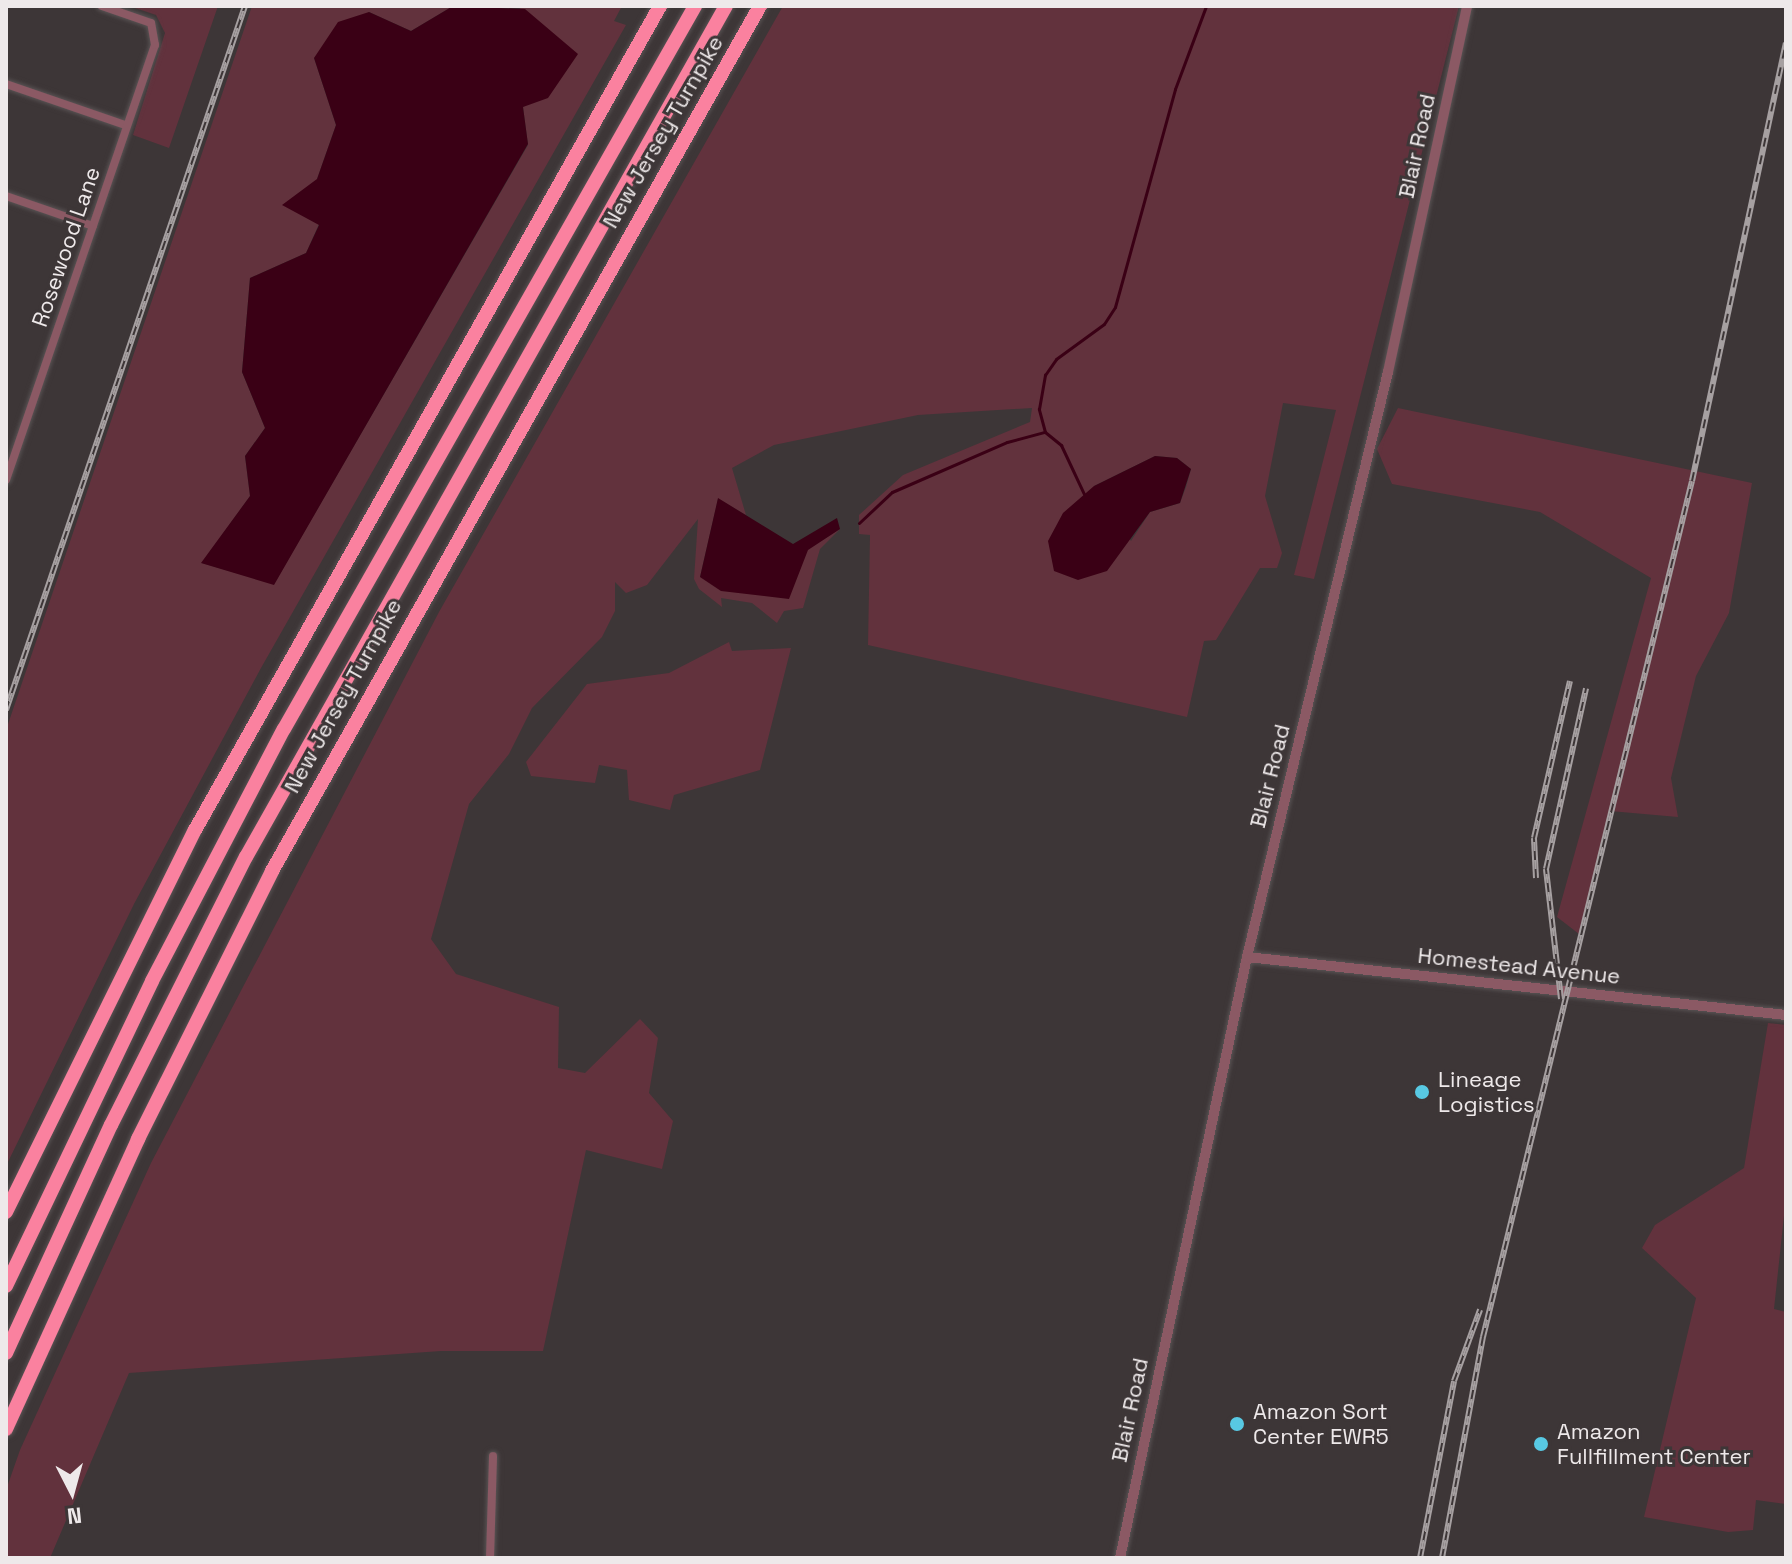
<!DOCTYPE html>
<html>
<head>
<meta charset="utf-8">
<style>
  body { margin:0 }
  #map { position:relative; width:1792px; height:1564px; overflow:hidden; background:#3d3637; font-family:"Space Grotesk",sans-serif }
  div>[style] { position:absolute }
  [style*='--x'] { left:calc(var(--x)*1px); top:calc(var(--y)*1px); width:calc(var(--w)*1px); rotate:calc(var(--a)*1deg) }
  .green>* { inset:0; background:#62323d }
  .water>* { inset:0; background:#3a0015 }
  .stream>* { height:3px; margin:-1.5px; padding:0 1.5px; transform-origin:1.5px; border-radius:1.5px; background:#3a0015 }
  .roads { filter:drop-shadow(0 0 2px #595354) drop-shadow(0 0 2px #595354) }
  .minor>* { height:8px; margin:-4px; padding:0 4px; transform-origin:4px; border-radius:4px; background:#8b5964 }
  .tertiary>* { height:10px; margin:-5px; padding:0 5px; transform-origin:5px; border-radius:5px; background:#8b5964 }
  .motorway>* { height:14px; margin:-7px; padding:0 7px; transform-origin:7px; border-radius:7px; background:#fa819f }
  .rail>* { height:6px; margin-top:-3px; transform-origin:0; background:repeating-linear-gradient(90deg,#3d3637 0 9px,#a6a0a1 0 18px); box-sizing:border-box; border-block:2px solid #a6a0a1 }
  .dots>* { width:22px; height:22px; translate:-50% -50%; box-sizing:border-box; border:4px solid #3d3637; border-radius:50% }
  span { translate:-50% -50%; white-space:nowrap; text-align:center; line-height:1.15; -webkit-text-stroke:6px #3d3637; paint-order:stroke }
  .street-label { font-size:22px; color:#eee9ea }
  .poi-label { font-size:22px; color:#eee9ea }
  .left { translate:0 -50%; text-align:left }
  .frame { position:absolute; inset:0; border:8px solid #eee9ea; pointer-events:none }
  .north { position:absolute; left:32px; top:1452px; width:80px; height:80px; -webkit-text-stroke:6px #3d3637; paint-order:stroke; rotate:174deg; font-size:22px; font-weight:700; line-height:32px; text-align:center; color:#eee9ea }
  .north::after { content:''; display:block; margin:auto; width:28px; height:36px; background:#eee9ea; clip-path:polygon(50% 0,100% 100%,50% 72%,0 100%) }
</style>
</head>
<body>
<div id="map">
  <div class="green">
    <i style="clip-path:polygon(129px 6px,218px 6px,169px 148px,133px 135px,165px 33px,156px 15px)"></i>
    <i style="clip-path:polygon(252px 6px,453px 6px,411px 31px,369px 12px,314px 58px,336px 125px,317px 179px,319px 224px,306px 253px,250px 278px,242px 372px,265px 428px,245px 456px,250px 496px,202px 563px,274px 584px,528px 145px,523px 107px,577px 55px,517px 6px,622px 6px,614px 21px,626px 25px,261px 668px,134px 904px,6px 1166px,6px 730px)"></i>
    <i style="clip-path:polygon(evenodd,783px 6px,1459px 6px,1314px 579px,1294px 575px,1336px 410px,1283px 403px,1265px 496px,1282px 553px,1277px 568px,1260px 568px,1216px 640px,1204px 641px,1187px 717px,868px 645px,870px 535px,859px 534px,859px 515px,903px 475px,1030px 422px,1032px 408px,918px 415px,774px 445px,732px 468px,746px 515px,718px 499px,700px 577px,808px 549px,840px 529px,820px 549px,803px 608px,784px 611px,777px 623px,752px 603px,721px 598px,722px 607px,699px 589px,694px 579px,698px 519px,647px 585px,626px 593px,615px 582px,615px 611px,602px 637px,532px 708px,509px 754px,469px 804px,431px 939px,456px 974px,559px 1007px,558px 1068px,585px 1073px,640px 1019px,658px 1038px,649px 1093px,673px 1121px,662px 1169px,586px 1150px,543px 1351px,441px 1351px,129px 1373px,50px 1558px,6px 1558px,6px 1490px,20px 1450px,151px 1163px,439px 612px,783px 6px,1155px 456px,1177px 458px,1191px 469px,1186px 487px,1180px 503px,1150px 512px,1131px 541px,1094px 486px,1155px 456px)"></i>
    <i style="clip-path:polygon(1398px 408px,1752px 483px,1729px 613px,1696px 676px,1671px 778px,1678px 817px,1610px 811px,1579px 934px,1557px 917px,1651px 578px,1540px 512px,1392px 484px,1377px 449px)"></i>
    <i style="clip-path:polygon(729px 642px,732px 651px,791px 648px,760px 770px,674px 795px,670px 810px,629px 800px,627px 770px,599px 765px,595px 783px,531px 776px,526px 762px,587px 684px,669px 673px)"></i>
    <i style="clip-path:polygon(1768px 1023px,1786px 1025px,1786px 1197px,1774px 1309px,1786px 1312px,1786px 1504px,1756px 1500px,1753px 1530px,1728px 1532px,1644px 1517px,1696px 1298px,1642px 1248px,1655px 1225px,1744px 1168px)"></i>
  </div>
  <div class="water">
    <i style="clip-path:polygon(453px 6px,525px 9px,578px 54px,548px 98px,523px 107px,528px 144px,274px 585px,201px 563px,250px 496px,245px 456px,265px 428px,242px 372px,250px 278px,306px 253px,319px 225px,282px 205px,317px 179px,336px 125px,314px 58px,338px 22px,369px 12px,411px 31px)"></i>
    <i style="clip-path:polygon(1155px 456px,1177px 458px,1191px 469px,1180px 503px,1150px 512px,1107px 571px,1078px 580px,1054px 571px,1048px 541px,1063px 513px,1094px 486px)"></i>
    <i style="clip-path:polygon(718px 498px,793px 544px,837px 518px,840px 529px,808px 550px,789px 599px,721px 591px,700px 577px)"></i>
  </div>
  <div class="stream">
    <i style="--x:1045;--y:432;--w:24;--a:-105"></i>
    <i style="--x:1039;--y:409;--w:35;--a:-80"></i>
    <i style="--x:1045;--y:375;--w:19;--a:-55"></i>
    <i style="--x:1056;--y:359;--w:59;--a:-36.1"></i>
    <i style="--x:1104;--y:324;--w:20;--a:-57"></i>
    <i style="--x:1115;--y:307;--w:226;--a:-74.6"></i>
    <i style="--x:1175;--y:89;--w:89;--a:-69.5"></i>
    <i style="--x:859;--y:523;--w:45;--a:-43.2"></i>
    <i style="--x:892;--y:492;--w:125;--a:-23.5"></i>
    <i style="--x:1007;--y:442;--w:39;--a:-15"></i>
    <i style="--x:1045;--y:432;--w:21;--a:39"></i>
    <i style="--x:1061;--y:445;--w:54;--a:64.9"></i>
  </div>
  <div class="roads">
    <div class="minor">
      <i style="--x:6;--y:84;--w:126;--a:19"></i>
      <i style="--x:6;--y:196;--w:92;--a:19"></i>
      <i style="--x:6;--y:480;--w:460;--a:-71.1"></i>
      <i style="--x:155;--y:45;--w:22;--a:-100"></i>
      <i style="--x:151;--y:23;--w:52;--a:-160.9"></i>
      <i style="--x:490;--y:1558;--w:102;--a:-88.3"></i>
    </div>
    <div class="tertiary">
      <i style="--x:1247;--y:957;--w:542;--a:6.14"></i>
      <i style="--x:1120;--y:1558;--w:614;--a:-78.07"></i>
      <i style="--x:1247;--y:957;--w:602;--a:-76.45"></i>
      <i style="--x:1388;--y:372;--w:374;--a:-77.8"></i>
    </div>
    <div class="motorway">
      <i style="--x:6;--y:1212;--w:426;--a:-63.7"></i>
      <i style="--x:195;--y:830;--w:946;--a:-60.56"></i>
      <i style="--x:6;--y:1286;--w:338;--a:-64.4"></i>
      <i style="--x:152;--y:981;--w:284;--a:-62.4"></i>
      <i style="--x:284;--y:729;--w:832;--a:-60.38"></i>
      <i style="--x:6;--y:1353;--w:251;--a:-65.3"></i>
      <i style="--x:111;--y:1125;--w:300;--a:-63.3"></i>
      <i style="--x:246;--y:857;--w:977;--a:-60.58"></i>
      <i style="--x:6;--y:1429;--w:319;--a:-65.5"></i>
      <i style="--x:138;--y:1139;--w:300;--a:-63.4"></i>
      <i style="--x:272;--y:871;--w:993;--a:-60.57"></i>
    </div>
  </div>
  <div class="rail">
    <i style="--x:6;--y:710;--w:743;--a:-71.25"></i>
    <i style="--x:1536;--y:878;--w:40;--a:-92.9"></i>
    <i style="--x:1534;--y:838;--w:161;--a:-77.1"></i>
    <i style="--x:1561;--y:999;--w:131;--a:-96.6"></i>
    <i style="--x:1546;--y:869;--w:185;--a:-77.5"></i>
    <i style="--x:1420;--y:1558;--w:180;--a:-79.1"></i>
    <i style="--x:1454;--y:1381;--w:76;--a:-69.9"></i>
    <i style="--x:1442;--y:1558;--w:225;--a:-79.5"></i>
    <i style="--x:1483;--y:1337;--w:881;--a:-76.28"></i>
    <i style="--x:1692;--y:481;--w:448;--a:-77.9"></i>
  </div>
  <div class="dots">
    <i style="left:1422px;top:1092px;background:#58c9e3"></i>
    <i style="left:1237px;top:1424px;background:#58c9e3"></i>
    <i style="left:1541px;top:1444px;background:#58c9e3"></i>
  </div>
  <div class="street-label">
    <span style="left:663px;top:132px;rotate:-60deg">New Jersey Turnpike</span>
    <span style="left:1417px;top:146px;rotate:-78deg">Blair Road</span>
    <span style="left:66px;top:247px;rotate:-71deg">Rosewood Lane</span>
    <span style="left:343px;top:696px;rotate:-61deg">New Jersey Turnpike</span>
    <span style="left:1270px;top:776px;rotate:-76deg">Blair Road</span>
    <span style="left:1519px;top:966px;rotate:6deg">Homestead Avenue</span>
    <span style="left:1130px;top:1410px;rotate:-78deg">Blair Road</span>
  </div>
  <div class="poi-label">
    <span class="left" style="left:1438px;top:1092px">Lineage<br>Logistics</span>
    <span class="left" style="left:1253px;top:1424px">Amazon Sort<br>Center EWR5</span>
    <span class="left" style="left:1557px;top:1444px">Amazon<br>Fullfillment Center</span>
  </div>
  <div class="frame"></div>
  <div class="north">N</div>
</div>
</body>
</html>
